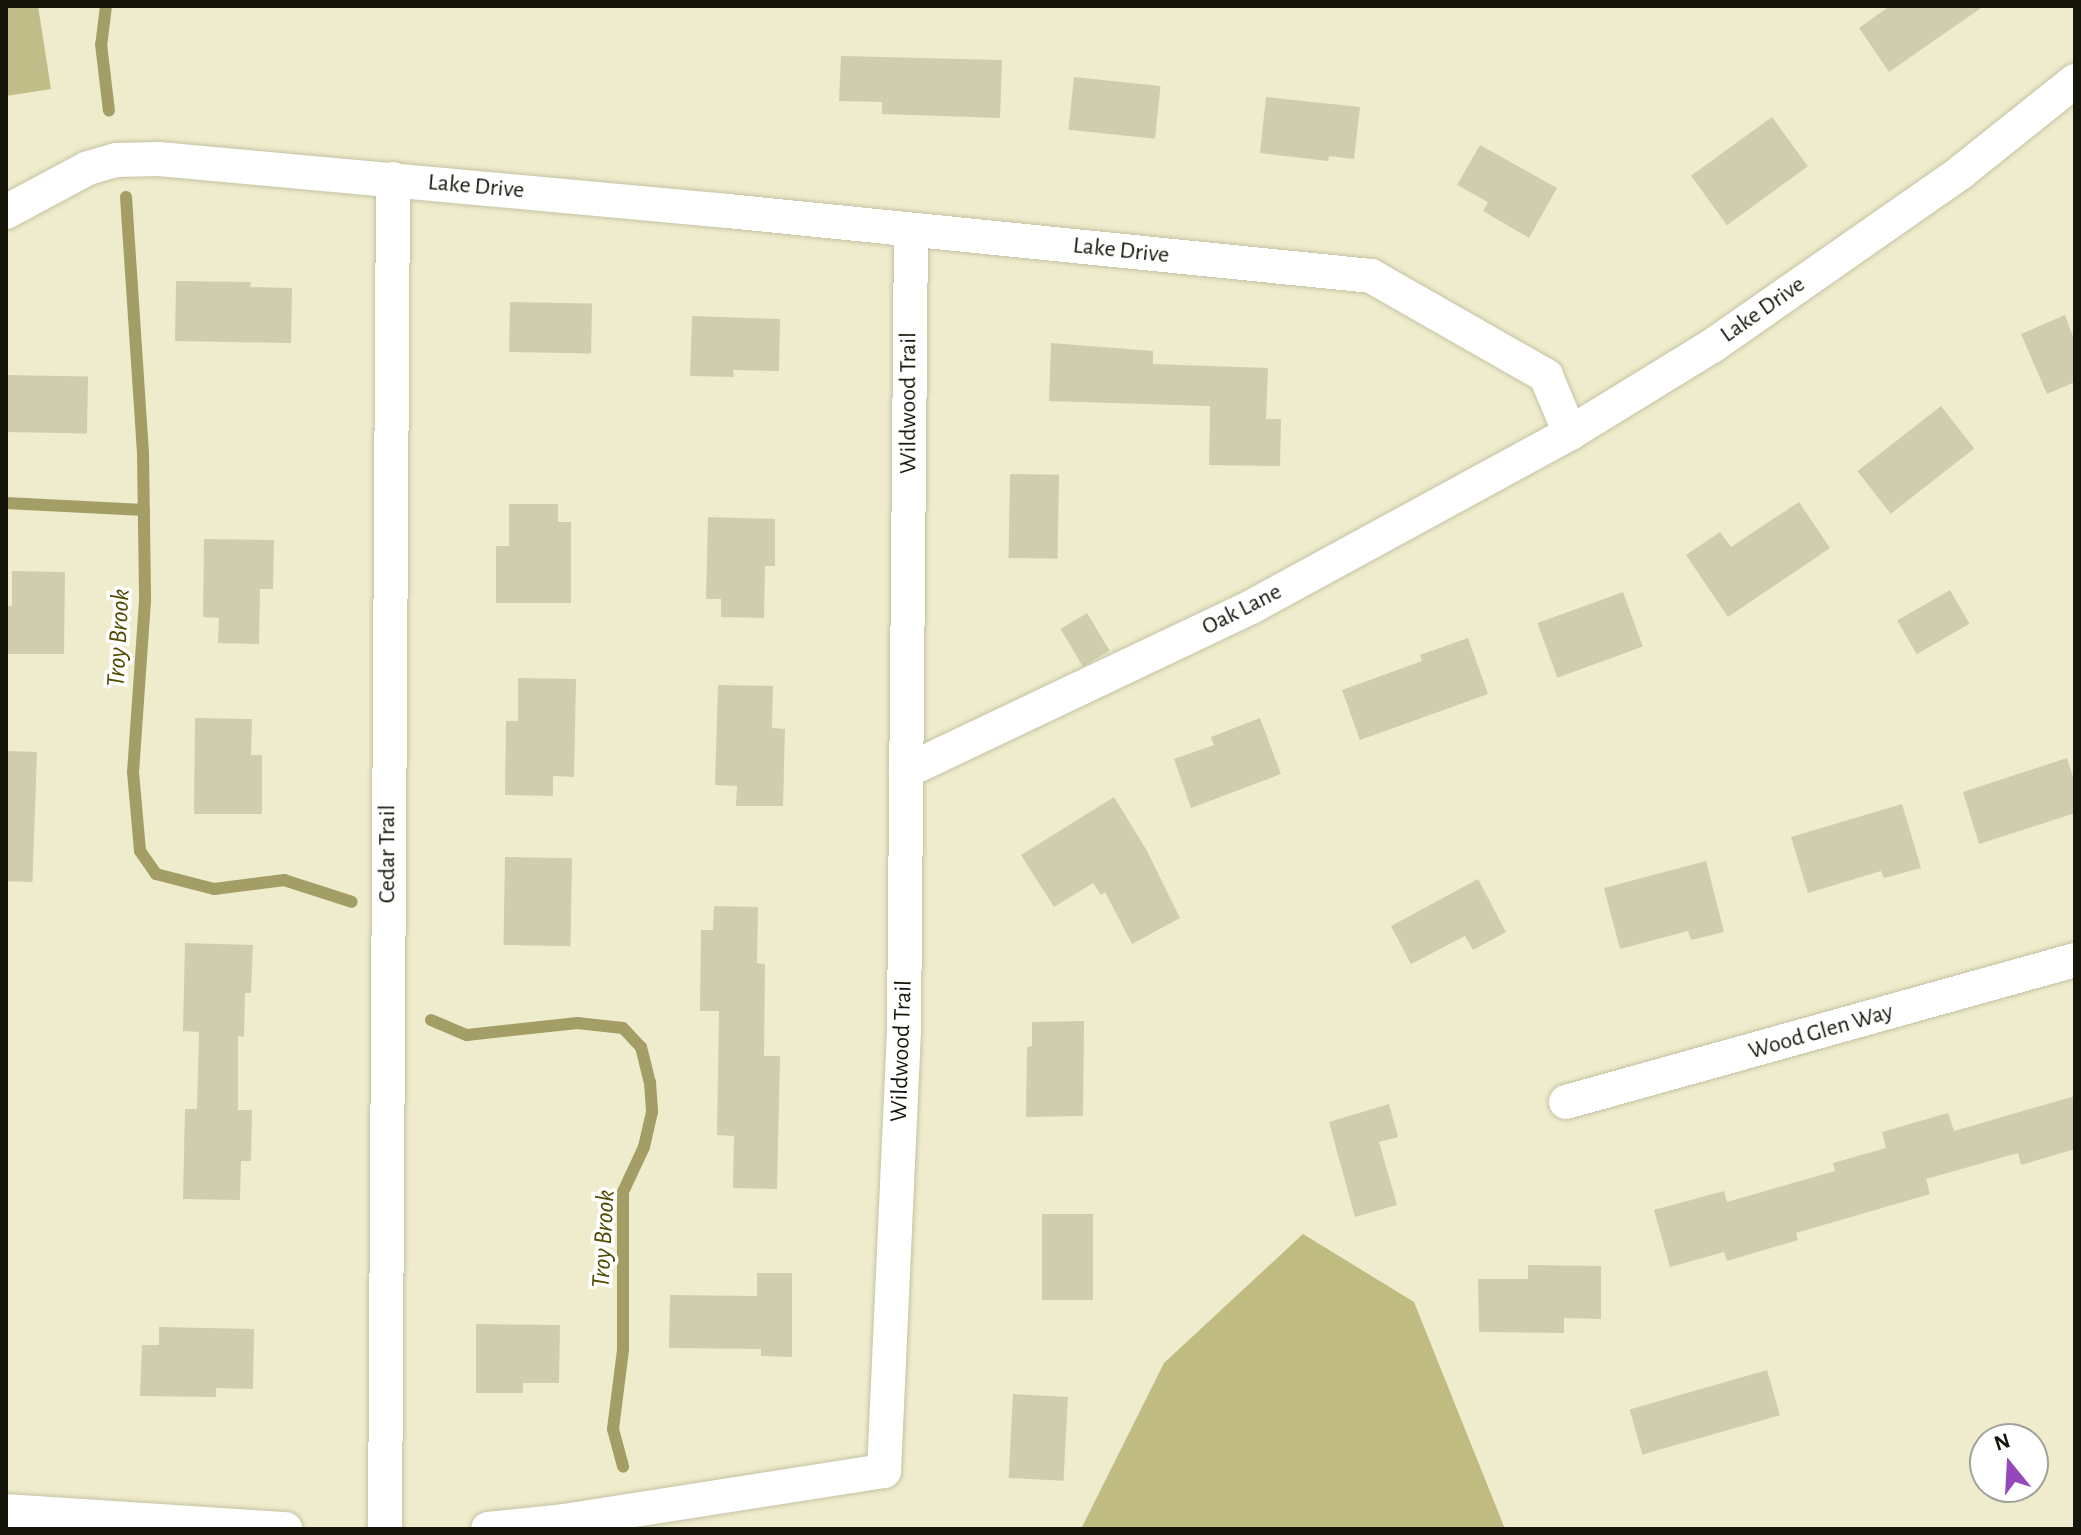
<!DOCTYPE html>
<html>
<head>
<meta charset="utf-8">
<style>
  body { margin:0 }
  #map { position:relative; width:2081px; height:1535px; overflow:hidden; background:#eeeccc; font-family:"Alegreya Sans",sans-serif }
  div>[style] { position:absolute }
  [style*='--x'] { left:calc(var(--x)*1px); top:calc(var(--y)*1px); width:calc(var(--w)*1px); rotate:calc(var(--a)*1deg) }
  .green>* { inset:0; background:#c1bd88 }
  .forest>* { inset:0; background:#c0bb81 }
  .stream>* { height:12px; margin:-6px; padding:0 6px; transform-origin:6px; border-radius:6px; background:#a39e65 }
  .building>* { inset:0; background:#d0cdaf; transform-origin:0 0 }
  .roads { filter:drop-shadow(0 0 2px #c4c2a3) drop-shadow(0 0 2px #c4c2a3) }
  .street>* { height:34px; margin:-17px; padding:0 17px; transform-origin:17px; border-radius:17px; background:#fff }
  span { translate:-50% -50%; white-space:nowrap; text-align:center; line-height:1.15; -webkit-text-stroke:7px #fff; paint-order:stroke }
  .street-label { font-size:24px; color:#16150a }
  .water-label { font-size:26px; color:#514a00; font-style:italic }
  .frame { position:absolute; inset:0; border:8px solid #16150a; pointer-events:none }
  .north { position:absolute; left:1969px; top:1423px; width:80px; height:80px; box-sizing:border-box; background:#fff; border:2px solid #a2a19d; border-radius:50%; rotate:342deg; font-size:22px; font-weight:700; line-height:32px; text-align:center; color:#16150a }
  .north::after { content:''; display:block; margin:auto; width:28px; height:36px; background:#9548b9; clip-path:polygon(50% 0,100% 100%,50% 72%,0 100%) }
</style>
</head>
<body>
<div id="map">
  <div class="green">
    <i style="clip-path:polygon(6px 6px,38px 6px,51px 89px,6px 96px)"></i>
  </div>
  <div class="forest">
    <i style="clip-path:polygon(1303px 1234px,1414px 1302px,1505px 1529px,1081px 1529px,1164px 1363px)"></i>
  </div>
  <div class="stream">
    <i style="--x:106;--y:6;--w:38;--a:97"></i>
    <i style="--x:101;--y:44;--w:67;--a:83.2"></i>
    <i style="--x:126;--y:197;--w:256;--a:86.2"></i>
    <i style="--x:143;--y:452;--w:149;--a:89.2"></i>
    <i style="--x:145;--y:601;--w:171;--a:94"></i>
    <i style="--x:133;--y:772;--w:79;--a:84.9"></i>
    <i style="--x:140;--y:851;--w:28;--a:55"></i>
    <i style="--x:156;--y:874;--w:60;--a:14.5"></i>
    <i style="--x:214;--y:889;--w:71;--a:-7.3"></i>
    <i style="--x:284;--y:880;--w:71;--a:17.9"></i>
    <i style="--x:6;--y:503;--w:138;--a:2.9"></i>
    <i style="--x:431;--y:1020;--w:39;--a:23"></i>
    <i style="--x:467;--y:1035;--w:111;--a:-6.2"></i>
    <i style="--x:577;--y:1023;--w:46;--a:6.2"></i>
    <i style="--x:623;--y:1028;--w:26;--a:47"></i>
    <i style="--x:641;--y:1047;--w:36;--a:76"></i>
    <i style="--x:650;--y:1082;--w:30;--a:86"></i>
    <i style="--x:652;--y:1112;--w:36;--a:103"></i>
    <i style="--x:644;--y:1147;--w:50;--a:115"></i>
    <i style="--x:623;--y:1192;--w:158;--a:90"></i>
    <i style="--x:623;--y:1350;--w:80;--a:97.2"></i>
    <i style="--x:613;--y:1429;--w:39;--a:75"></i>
  </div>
  <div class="building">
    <i style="clip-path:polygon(1890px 6px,1984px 6px,1889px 72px,1859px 28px)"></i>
    <i style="clip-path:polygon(841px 56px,1002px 60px,1000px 118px,882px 114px,882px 102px,839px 101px)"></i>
    <i style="left:1074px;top:77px;width:87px;height:53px;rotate:6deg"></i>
    <i style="clip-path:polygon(1266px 97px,1360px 107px,1354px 159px,1329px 156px,1328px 161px,1260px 153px)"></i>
    <i style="left:1772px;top:117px;width:61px;height:100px;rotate:54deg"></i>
    <i style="clip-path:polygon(1480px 145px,1557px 188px,1529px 238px,1483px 211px,1488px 202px,1457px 185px)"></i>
    <i style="clip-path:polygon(176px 281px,251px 282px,250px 287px,292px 288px,291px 343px,175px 341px)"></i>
    <i style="left:510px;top:302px;width:82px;height:50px;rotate:1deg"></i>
    <i style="clip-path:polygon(2065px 315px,2075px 342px,2075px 382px,2047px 394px,2021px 334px)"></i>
    <i style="clip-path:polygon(692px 316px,780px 319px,779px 371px,733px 370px,734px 377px,690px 376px)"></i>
    <i style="clip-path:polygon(1051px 343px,1153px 351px,1153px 364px,1268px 368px,1266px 419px,1281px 419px,1280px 466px,1209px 465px,1210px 406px,1049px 401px)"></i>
    <i style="left:6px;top:375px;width:82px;height:57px;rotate:1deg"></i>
    <i style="left:1941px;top:406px;width:54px;height:106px;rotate:52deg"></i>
    <i style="left:1010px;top:474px;width:49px;height:84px;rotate:1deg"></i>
    <i style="clip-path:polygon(1799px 502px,1830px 548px,1728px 617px,1686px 555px,1720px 532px,1731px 547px)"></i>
    <i style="clip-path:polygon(509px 504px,558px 504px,558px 522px,571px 522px,571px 603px,496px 603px,496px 546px,509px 546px)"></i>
    <i style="clip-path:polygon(708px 517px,775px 519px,775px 566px,765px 566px,764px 618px,721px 617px,721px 599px,706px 599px)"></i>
    <i style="clip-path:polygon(204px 539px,274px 540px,273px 589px,260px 589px,259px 644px,218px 643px,219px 618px,203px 617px)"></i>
    <i style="clip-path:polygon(12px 571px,65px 572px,64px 654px,6px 654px,6px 606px,12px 606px)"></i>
    <i style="left:1950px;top:590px;width:39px;height:61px;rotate:60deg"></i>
    <i style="left:1623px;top:592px;width:58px;height:91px;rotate:70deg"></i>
    <i style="left:1087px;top:613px;width:44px;height:31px;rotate:59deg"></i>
    <i style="clip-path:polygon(1468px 638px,1488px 694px,1360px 740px,1342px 690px,1422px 661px,1420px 655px)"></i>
    <i style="clip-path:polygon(518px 678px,576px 679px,574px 777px,553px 776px,553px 796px,505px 795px,506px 721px,518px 721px)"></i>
    <i style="clip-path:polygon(718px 685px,773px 686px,772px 728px,785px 729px,783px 806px,736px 806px,737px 786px,715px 785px)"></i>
    <i style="clip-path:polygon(195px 718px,252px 719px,251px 755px,262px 755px,262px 814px,194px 814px)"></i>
    <i style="clip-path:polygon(1260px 718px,1281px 774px,1191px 808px,1174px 759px,1214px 745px,1211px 737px)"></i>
    <i style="left:6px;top:751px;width:31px;height:130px;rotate:2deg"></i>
    <i style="clip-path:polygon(2067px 758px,2075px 783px,2075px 813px,1979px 844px,1963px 792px)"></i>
    <i style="clip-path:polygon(1114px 797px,1146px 849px,1180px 918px,1132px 944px,1105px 892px,1101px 895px,1093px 883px,1054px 907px,1021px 855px)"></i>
    <i style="clip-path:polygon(1902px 804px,1921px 868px,1884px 878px,1881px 871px,1808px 893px,1791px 837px)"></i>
    <i style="left:505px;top:857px;width:67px;height:88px;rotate:1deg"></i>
    <i style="clip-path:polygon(1706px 861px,1724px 932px,1691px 940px,1688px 931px,1620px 949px,1604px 888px)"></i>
    <i style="clip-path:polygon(1478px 879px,1506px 932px,1473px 950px,1465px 936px,1411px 964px,1391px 926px)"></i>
    <i style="clip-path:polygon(714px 906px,758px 907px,757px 963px,765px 964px,764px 1056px,780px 1056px,777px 1189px,733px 1188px,734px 1136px,717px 1135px,719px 1011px,700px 1011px,701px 930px,713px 930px)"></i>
    <i style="clip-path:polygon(185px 943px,253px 945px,251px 993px,245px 993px,244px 1037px,238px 1036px,238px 1110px,252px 1110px,251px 1161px,241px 1161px,240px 1200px,183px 1199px,185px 1109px,197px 1109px,199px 1032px,183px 1031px)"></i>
    <i style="clip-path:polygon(1084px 1021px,1083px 1116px,1026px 1117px,1027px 1047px,1032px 1046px,1032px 1022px)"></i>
    <i style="clip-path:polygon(2075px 1096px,2075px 1149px,2021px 1165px,2018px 1153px,1926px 1179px,1930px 1194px,1796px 1233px,1798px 1240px,1727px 1261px,1724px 1252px,1670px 1267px,1654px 1210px,1724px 1191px,1727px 1202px,1835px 1171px,1833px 1163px,1886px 1148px,1882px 1132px,1948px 1113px,1954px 1131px)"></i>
    <i style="clip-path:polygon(1389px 1104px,1398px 1137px,1379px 1142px,1397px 1205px,1355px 1217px,1329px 1122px)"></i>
    <i style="left:1042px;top:1214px;width:51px;height:86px"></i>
    <i style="clip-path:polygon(1528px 1265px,1601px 1266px,1601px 1319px,1564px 1318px,1564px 1333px,1479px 1332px,1478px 1279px,1528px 1279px)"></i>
    <i style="clip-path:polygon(757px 1273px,792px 1273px,792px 1357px,761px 1356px,761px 1349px,669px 1348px,670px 1295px,757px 1296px)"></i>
    <i style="clip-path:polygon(476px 1324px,560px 1325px,559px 1383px,523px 1383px,523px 1393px,476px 1393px)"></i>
    <i style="clip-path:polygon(159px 1327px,254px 1329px,253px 1389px,216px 1388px,216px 1397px,140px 1396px,142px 1345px,159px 1345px)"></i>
    <i style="left:1767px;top:1370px;width:47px;height:143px;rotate:74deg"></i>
    <i style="left:1013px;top:1394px;width:55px;height:84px;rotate:3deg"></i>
  </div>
  <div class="roads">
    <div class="street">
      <i style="--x:6;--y:212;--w:93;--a:-28.2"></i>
      <i style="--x:88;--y:168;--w:29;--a:-16"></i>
      <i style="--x:116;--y:160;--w:43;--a:-1.3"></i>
      <i style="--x:159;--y:159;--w:571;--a:5.22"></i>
      <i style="--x:728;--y:211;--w:646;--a:5.77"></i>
      <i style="--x:1371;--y:276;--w:202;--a:29.7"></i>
      <i style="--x:1546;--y:376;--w:62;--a:67.2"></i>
      <i style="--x:906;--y:771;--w:384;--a:-25.4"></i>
      <i style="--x:1253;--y:606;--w:361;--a:-28.6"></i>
      <i style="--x:1570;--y:433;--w:167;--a:-31.5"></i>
      <i style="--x:1712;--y:346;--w:304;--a:-34.9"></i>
      <i style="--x:1961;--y:172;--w:146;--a:-38.6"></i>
      <i style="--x:1566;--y:1102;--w:528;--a:-15.59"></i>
      <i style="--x:6;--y:1511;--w:280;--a:3.7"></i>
      <i style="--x:385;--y:1529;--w:1350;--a:-89.66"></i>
      <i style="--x:488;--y:1529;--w:76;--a:-6"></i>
      <i style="--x:564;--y:1521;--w:324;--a:-8.9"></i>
      <i style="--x:884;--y:1471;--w:441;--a:-87.4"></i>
      <i style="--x:904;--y:1030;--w:800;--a:-89.5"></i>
    </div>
  </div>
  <div class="street-label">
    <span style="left:476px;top:187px;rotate:5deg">Lake Drive</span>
    <span style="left:1121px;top:251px;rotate:6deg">Lake Drive</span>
    <span style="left:1763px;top:310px;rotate:-35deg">Lake Drive</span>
    <span style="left:909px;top:403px;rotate:-90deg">Wildwood Trail</span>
    <span style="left:1242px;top:610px;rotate:-27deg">Oak Lane</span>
    <span style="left:388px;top:854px;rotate:-90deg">Cedar Trail</span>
    <span style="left:1821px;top:1032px;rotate:-16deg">Wood Glen Way</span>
    <span style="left:902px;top:1051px;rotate:-88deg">Wildwood Trail</span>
  </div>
  <div class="water-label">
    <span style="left:119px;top:638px;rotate:-87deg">Troy Brook</span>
    <span style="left:604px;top:1239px;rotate:-87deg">Troy Brook</span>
  </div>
  <div class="frame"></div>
  <div class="north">N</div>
</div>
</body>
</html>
